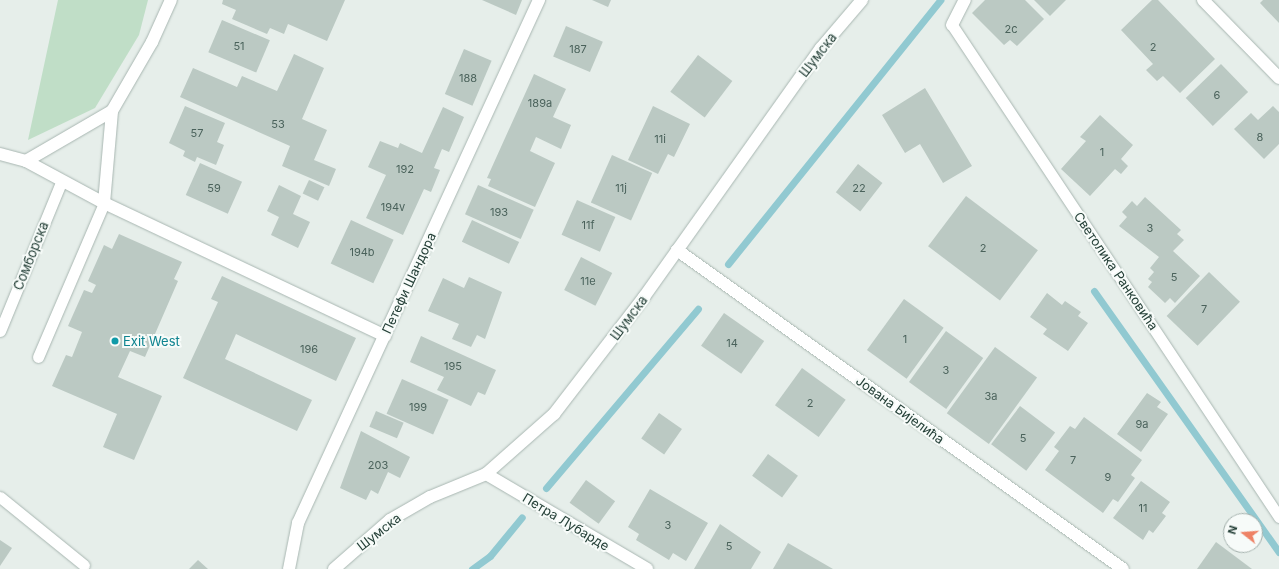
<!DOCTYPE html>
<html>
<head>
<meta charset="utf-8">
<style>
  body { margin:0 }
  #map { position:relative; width:1279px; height:569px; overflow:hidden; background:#e6eeea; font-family:Inter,sans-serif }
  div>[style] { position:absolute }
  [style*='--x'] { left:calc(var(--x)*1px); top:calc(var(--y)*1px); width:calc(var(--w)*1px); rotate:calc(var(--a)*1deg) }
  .green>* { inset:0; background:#c0dec7 }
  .stream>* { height:7px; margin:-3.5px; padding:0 3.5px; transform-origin:3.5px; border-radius:3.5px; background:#91c9d1 }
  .building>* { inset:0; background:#bbc9c3; transform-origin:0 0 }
  .roads { filter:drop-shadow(0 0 1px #a8b6b1) drop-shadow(0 0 1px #a8b6b1) }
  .service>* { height:11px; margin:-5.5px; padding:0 5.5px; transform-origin:5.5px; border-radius:5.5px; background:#fff }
  .minor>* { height:12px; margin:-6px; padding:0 6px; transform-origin:6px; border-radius:6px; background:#fff }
  .dots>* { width:11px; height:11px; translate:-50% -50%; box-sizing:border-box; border:2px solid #f7fbf9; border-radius:50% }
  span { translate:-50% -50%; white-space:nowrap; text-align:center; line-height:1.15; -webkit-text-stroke:4px #f7fbf9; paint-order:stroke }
  .number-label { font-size:11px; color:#4a625b }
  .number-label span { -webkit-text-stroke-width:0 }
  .street-label { font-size:13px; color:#254038 }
  .culture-label { font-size:13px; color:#0d838f }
  .left { translate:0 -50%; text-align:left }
  .north { position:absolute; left:1223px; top:513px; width:40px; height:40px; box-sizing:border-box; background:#f7fbf9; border:1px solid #a3b0ac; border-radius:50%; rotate:287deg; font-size:11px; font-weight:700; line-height:16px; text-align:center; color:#254038 }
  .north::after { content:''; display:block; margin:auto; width:14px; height:18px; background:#ee8265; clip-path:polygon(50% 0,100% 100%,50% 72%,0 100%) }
</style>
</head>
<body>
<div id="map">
  <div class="green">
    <i style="clip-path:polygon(58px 0,148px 0,139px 35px,95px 108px,28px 140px)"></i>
  </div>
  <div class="stream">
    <i style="--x:728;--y:264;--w:339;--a:-51.2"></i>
    <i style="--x:1094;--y:291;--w:320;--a:54.7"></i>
    <i style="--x:546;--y:488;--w:235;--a:-49.7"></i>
    <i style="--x:472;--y:569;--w:22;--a:-36"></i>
    <i style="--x:490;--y:556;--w:50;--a:-50.6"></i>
  </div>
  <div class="building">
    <i style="clip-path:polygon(223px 0,345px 0,327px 41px,288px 24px,284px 34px,270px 28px,267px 34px,232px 19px,236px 10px,222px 4px)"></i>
    <i style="clip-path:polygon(482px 0,522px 0,516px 15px)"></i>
    <i style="clip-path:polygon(592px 0,611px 0,608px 7px)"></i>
    <i style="clip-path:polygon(985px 0,1025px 0,1044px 19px,1017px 46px,1010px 40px,1004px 45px,972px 13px)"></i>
    <i style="clip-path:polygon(1034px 0,1066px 0,1050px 16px)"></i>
    <i style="clip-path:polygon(1152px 0,1158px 0,1215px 59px,1180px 93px,1163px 76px,1157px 81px,1146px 70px,1153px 64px,1121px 30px)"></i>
    <i style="clip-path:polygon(1263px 0,1279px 0,1279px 23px,1260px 3px)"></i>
    <i style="left:222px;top:20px;width:52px;height:35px;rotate:23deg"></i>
    <i style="left:566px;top:26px;width:40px;height:33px;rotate:23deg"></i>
    <i style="left:464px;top:49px;width:30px;height:49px;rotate:23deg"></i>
    <i style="clip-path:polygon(294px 54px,324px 68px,302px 119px,327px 130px,314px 160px,336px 169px,329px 186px,282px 166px,290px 146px,180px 97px,193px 68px,237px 87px,242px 76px,277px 91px)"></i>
    <i style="left:698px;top:55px;width:43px;height:46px;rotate:37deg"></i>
    <i style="left:1221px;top:64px;width:39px;height:49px;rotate:46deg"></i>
    <i style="clip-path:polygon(534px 74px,566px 89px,553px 117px,571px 125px,561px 149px,536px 137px,530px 151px,555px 163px,535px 207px,488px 186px,491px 179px,487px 178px)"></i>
    <i style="clip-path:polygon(925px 88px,972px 166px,943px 183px,920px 144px,905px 153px,882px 115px)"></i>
    <i style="clip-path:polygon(185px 106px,225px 123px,217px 142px,224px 145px,216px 165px,197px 157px,195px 162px,183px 156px,185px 151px,169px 143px)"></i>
    <i style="clip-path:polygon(653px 106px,690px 124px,674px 157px,668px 154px,658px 174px,628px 160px)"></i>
    <i style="clip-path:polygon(1273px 106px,1279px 112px,1279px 144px,1264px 159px,1234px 129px,1251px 113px,1258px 120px)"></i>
    <i style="clip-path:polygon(443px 107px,464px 117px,449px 152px,442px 149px,434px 168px,440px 170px,431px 192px,424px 189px,403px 235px,366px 218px,386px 175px,368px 167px,380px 141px,398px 148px,400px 143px,422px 153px)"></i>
    <i style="clip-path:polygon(1100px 115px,1133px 145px,1121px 159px,1128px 166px,1121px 174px,1115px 169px,1090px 196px,1061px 169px,1086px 141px,1080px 137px)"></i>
    <i style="left:612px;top:155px;width:44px;height:52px;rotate:24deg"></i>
    <i style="left:200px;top:163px;width:46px;height:35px;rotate:24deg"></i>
    <i style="left:858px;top:164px;width:31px;height:36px;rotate:38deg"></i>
    <i style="left:309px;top:180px;width:17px;height:15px;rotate:25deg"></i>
    <i style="clip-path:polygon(279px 185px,301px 196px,293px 214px,310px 222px,298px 248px,271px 235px,279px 217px,267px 211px)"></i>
    <i style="left:478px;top:185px;width:61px;height:32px;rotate:24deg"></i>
    <i style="left:966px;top:196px;width:90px;height:63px;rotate:37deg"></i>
    <i style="clip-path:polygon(1145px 197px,1181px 230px,1177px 234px,1184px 240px,1173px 251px,1200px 276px,1175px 303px,1170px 298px,1165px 303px,1148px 287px,1152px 282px,1148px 279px,1154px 272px,1150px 268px,1159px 257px,1119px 226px,1127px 217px,1122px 212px,1132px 201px,1137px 206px)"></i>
    <i style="left:577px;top:200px;width:42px;height:38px;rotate:24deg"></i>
    <i style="left:351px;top:220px;width:47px;height:48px;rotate:25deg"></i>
    <i style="left:472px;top:220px;width:52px;height:24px;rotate:25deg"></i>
    <i style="clip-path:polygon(119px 234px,182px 262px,174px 279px,178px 281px,145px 357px,130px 351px,118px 377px,162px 396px,134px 460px,103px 447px,117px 414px,52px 386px,66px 355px,72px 357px,82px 332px,68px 326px,84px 290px,92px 293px,96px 285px,88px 281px,104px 245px,112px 249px)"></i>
    <i style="left:581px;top:257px;width:35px;height:37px;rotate:27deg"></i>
    <i style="left:1209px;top:272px;width:43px;height:61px;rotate:44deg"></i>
    <i style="clip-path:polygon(222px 276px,356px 338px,336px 381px,236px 334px,225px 359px,312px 400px,297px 431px,183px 378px,218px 302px,211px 299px)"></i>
    <i style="clip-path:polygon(469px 277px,502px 292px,485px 339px,477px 335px,471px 347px,452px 339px,459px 324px,428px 311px,443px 278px,464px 288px)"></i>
    <i style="clip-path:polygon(1047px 293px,1062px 305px,1065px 301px,1081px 312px,1078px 316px,1088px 323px,1068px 351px,1043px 334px,1047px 329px,1030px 317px)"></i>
    <i style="left:904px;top:299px;width:49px;height:63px;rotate:36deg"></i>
    <i style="left:724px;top:313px;width:49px;height:40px;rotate:35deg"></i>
    <i style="left:946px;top:331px;width:46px;height:63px;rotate:36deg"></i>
    <i style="clip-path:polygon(421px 336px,496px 370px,485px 395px,478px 392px,471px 406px,437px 390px,444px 377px,410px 362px)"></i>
    <i style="left:995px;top:347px;width:52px;height:82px;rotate:36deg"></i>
    <i style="left:802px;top:368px;width:54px;height:46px;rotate:36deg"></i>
    <i style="left:402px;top:379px;width:51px;height:38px;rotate:24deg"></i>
    <i style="clip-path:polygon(1147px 393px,1161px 402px,1157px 407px,1168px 414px,1141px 452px,1117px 434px)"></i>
    <i style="left:1020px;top:406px;width:44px;height:48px;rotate:37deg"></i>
    <i style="left:376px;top:411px;width:30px;height:17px;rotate:23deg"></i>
    <i style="left:659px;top:413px;width:28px;height:31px;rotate:35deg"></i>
    <i style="clip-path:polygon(1084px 417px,1142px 460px,1131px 475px,1135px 478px,1118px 502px,1113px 499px,1103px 513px,1045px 470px,1059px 451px,1054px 447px,1070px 426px,1075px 429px)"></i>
    <i style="clip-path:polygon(361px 431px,410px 457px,400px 478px,388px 472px,378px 494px,371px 490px,366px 500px,340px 488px)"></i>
    <i style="left:768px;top:454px;width:37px;height:27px;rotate:36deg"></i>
    <i style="left:586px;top:480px;width:36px;height:28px;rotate:36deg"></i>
    <i style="clip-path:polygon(1141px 481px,1170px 502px,1162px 513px,1166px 516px,1153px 533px,1149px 530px,1143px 540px,1113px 518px)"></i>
    <i style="clip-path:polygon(650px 489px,708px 523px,686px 561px,673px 553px,669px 560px,636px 540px,639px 534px,628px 527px)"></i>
    <i style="clip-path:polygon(720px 524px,761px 552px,751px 569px,694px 569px)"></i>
    <i style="clip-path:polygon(0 540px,12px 548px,0 566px)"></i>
    <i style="clip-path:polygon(1216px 542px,1252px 569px,1197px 569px)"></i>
    <i style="clip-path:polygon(788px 543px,833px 569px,773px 569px)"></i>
    <i style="clip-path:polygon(198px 560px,208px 569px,189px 569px)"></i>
  </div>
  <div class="roads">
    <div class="service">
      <i style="--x:952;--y:25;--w:591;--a:56.39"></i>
      <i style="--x:0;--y:331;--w:161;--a:-67.7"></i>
      <i style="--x:38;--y:357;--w:168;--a:-66.8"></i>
      <i style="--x:0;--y:497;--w:108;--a:39"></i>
    </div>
    <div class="minor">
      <i style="--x:1203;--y:0;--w:109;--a:45.7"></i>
      <i style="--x:952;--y:25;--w:28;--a:-63"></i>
      <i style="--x:0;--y:154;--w:27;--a:15"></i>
      <i style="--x:26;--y:161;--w:89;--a:28.3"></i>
      <i style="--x:104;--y:203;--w:311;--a:25.3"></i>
      <i style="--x:26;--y:161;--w:99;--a:-30.2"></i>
      <i style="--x:112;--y:111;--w:80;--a:-59.9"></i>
      <i style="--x:152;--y:42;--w:46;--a:-65.7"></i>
      <i style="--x:104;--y:203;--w:92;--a:-85"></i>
      <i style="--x:677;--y:250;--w:548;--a:35.57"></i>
      <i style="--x:486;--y:474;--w:187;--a:30.5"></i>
      <i style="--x:289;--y:569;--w:47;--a:-78.9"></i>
      <i style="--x:298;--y:523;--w:576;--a:-65.26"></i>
      <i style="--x:334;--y:569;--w:74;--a:-41.2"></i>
      <i style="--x:390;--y:520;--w:46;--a:-29.9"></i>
      <i style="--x:430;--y:497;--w:61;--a:-22.3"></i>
      <i style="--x:486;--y:474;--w:91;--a:-41.4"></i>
      <i style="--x:554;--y:414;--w:148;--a:-52.4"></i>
      <i style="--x:644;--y:297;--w:305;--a:-54.6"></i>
      <i style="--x:821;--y:48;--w:63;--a:-49.5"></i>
    </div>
  </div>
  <div class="dots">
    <i style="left:115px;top:341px;background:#0f9aa8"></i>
  </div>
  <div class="number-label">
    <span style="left:1011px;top:29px">2c</span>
    <span style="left:239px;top:46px">51</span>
    <span style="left:1153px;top:47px">2</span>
    <span style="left:578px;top:49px">187</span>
    <span style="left:468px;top:78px">188</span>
    <span style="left:1217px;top:95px">6</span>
    <span style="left:540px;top:103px">189a</span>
    <span style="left:278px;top:124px">53</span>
    <span style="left:197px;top:133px">57</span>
    <span style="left:1260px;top:137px">8</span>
    <span style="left:660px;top:139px">11i</span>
    <span style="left:1102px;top:152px">1</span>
    <span style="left:405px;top:169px">192</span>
    <span style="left:214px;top:188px">59</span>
    <span style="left:621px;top:188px">11j</span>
    <span style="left:859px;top:188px">22</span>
    <span style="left:393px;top:207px">194v</span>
    <span style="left:499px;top:212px">193</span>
    <span style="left:588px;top:225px">11f</span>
    <span style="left:1150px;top:228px">3</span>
    <span style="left:983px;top:248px">2</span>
    <span style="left:362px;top:252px">194b</span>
    <span style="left:1174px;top:277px">5</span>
    <span style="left:588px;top:281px">11e</span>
    <span style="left:1204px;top:309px">7</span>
    <span style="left:905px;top:339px">1</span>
    <span style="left:732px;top:343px">14</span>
    <span style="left:309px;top:349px">196</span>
    <span style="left:453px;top:366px">195</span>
    <span style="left:946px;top:370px">3</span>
    <span style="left:991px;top:396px">3a</span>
    <span style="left:810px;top:403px">2</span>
    <span style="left:418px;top:407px">199</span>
    <span style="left:1142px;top:424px">9a</span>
    <span style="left:1023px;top:438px">5</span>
    <span style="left:1073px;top:460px">7</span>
    <span style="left:378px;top:465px">203</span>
    <span style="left:1108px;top:477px">9</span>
    <span style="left:1143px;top:508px">11</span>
    <span style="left:668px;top:525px">3</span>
    <span style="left:729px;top:546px">5</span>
  </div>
  <div class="street-label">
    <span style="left:818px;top:55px;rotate:-52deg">Шумска</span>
    <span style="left:31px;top:256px;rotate:-68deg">Сомборска</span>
    <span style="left:1116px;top:271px;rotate:56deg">Светолика Ранковића</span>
    <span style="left:409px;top:283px;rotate:-65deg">Петефи Шандора</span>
    <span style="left:629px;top:318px;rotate:-53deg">Шумска</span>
    <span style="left:900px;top:410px;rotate:36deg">Јована Бијелића</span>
    <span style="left:566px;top:522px;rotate:31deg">Петра Лубарде</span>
    <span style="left:379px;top:532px;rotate:-38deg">Шумска</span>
  </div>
  <div class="culture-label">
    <span class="left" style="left:123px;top:341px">Exit West</span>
  </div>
  <div class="north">N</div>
</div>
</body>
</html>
